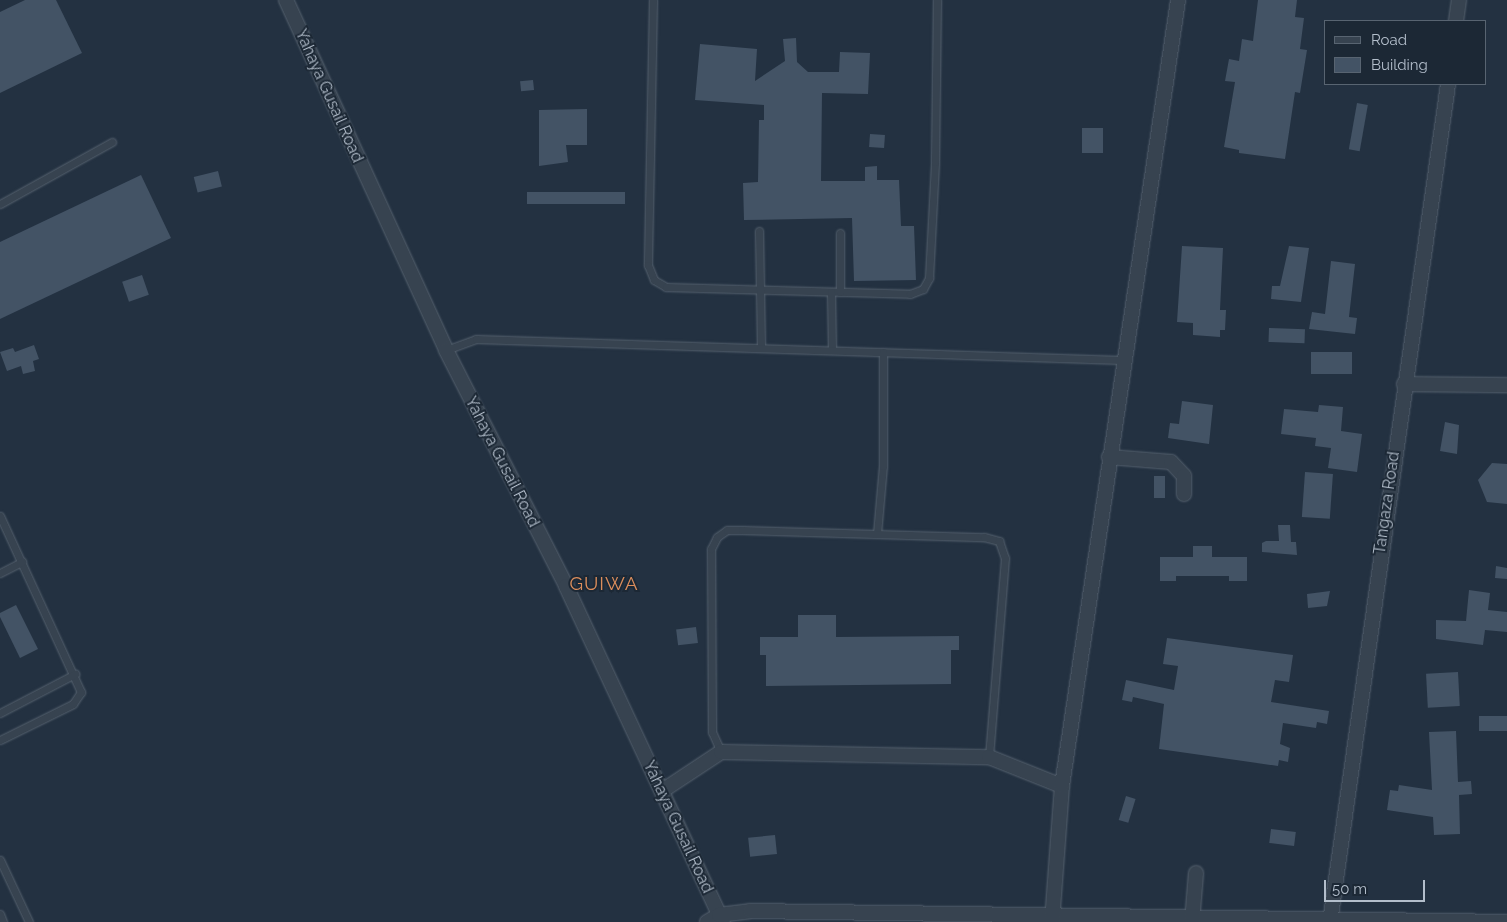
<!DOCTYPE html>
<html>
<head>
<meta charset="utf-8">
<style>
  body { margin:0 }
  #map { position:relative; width:1507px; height:922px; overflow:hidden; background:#233141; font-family:Raleway,sans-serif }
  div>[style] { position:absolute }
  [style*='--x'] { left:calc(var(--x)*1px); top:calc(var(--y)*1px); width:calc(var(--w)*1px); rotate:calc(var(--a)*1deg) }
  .building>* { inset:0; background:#435365; transform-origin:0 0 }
  .roads { filter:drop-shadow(0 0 1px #55616e) drop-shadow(0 0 1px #55616e) }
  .lane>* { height:7px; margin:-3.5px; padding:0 3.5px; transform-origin:3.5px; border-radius:3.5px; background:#374350 }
  .street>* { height:14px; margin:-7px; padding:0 7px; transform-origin:7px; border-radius:7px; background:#374350 }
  span { translate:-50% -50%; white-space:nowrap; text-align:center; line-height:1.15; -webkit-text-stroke:4px #1c2835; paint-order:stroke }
  .street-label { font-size:16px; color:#b3becb }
  .quarter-label { font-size:19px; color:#dd8e5c; letter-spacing:1px }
  .legend { position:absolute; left:1324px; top:20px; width:162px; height:65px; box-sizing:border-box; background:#1c2835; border:1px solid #586471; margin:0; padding:6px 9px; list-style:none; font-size:15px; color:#b3becb }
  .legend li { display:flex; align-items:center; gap:10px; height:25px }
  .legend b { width:25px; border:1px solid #586471 }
  .scale { position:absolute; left:1324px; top:880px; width:101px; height:22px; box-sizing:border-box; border:2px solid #b3becb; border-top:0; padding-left:6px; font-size:15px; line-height:18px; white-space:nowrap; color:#b3becb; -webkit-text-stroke:4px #1c2835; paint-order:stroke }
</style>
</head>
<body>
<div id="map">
  <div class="building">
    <i style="clip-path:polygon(25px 0,56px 0,82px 53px,0 93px,0 12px)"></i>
    <i style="clip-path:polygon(1258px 0,1297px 0,1295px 17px,1304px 18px,1300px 49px,1307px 50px,1300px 93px,1295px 92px,1285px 159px,1239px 153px,1239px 150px,1224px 147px,1235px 82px,1225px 81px,1229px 59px,1239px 61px,1242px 39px,1253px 41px)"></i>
    <i style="clip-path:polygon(796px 38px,797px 62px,808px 72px,839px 72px,840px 52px,870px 53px,868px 94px,822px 93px,821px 181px,865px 181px,865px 167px,877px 166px,877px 180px,899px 180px,901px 226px,914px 226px,916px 280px,854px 281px,852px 218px,744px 220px,743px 183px,758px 182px,759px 120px,764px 120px,764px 105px,695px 100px,700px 44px,757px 49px,755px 81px,785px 61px,783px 39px)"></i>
    <i style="left:533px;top:80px;width:10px;height:13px;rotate:84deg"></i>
    <i style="left:1357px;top:103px;width:11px;height:47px;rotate:10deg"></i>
    <i style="clip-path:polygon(587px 109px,587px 145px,566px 145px,568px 162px,539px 166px,539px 110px)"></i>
    <i style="left:1082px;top:128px;width:21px;height:25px"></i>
    <i style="left:870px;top:134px;width:15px;height:13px;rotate:4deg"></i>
    <i style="left:218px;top:171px;width:16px;height:25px;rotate:76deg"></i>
    <i style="clip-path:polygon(141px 175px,171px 238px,0 319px,0 242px)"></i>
    <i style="left:625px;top:192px;width:12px;height:98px;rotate:90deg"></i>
    <i style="clip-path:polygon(1182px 246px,1223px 248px,1220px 310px,1226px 310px,1225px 330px,1220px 330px,1220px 337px,1193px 335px,1193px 323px,1177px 322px)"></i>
    <i style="clip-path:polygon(1289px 246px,1309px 248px,1301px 302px,1271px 299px,1272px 286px,1280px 286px)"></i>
    <i style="clip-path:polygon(1331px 261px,1355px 264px,1349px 317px,1357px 318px,1355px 334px,1309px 329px,1312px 312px,1325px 314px)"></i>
    <i style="left:142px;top:275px;width:21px;height:21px;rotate:71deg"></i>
    <i style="left:1269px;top:328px;width:36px;height:14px;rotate:2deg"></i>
    <i style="clip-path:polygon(34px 345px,39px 359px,33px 361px,35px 371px,23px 374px,21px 366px,7px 371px,0 352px,13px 348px,15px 352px)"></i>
    <i style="left:1311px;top:352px;width:41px;height:22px"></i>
    <i style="clip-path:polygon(1182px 401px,1213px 405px,1209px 444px,1168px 438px,1170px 423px,1179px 424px)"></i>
    <i style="clip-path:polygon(1319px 405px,1343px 407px,1341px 431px,1362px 434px,1357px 472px,1328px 468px,1331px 448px,1315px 446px,1316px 438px,1281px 434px,1284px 409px,1318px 412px)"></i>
    <i style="clip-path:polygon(1445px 422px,1459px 425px,1457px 454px,1440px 451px)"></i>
    <i style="clip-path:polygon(1492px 463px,1507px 464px,1507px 504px,1487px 502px,1478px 480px)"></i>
    <i style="left:1305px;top:472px;width:28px;height:45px;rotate:4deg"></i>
    <i style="left:1154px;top:476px;width:11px;height:22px"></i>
    <i style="clip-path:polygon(1278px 525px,1290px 525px,1291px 542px,1296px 542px,1297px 555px,1262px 552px,1262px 543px,1266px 541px,1279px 541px)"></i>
    <i style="clip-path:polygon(1193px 546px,1212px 546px,1212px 557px,1247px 557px,1247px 581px,1229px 581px,1229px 576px,1176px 576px,1176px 581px,1160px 581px,1160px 557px,1193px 557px)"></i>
    <i style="clip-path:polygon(1496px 566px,1507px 568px,1507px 579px,1495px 578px)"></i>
    <i style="clip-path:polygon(1469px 590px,1490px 593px,1488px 610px,1507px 612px,1507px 632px,1485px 630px,1483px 645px,1436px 639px,1436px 620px,1466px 621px)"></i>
    <i style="clip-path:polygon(1330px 591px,1327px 606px,1308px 608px,1307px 594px)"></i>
    <i style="clip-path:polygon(16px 605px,38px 649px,20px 658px,0 617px,0 613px)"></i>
    <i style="clip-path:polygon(798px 615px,836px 615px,836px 637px,959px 636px,959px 650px,951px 650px,951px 684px,766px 686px,766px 655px,760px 655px,760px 637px,798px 637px)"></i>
    <i style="left:696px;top:627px;width:16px;height:20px;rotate:83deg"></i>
    <i style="clip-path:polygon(1167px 638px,1293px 655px,1289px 682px,1275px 680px,1271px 702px,1329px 711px,1327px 724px,1317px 722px,1316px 728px,1283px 723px,1280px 744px,1290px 748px,1288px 762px,1279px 760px,1278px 766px,1159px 749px,1164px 704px,1133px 697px,1132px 702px,1122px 700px,1126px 680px,1174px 690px,1178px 666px,1163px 664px)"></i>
    <i style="left:1458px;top:672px;width:34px;height:32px;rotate:87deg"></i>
    <i style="left:1479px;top:716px;width:28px;height:15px"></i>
    <i style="clip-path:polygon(1456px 731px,1458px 782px,1471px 781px,1472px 794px,1459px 795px,1460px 834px,1434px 835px,1433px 817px,1387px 810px,1390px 790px,1398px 791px,1399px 785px,1432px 790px,1429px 732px)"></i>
    <i style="left:1126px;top:796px;width:10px;height:25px;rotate:17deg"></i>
    <i style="left:1271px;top:829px;width:25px;height:14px;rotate:7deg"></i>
    <i style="left:775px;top:835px;width:19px;height:27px;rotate:84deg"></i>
  </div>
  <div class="roads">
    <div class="lane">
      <i style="--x:653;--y:0;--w:265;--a:91.1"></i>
      <i style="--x:648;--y:265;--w:16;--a:68"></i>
      <i style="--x:654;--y:280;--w:14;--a:30"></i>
      <i style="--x:666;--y:287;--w:244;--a:1.6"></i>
      <i style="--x:910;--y:294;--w:14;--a:-21"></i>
      <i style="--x:923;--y:289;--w:13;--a:-61"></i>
      <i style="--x:929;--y:278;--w:116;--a:-87"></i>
      <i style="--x:935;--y:162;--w:162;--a:-89.3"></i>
      <i style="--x:0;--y:204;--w:128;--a:-29"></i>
      <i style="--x:759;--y:231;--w:117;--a:89"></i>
      <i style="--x:831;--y:292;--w:58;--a:89"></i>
      <i style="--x:840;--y:292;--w:59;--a:-90"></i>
      <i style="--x:446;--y:350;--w:32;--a:-20"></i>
      <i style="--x:476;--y:339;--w:646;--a:1.86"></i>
      <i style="--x:0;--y:516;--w:194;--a:65.3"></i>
      <i style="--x:81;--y:692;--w:14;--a:124"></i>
      <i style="--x:73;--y:704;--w:81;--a:153.7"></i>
      <i style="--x:877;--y:534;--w:68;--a:-85"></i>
      <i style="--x:883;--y:466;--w:114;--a:-90"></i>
      <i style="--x:0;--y:573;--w:25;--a:-27"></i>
      <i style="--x:0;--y:713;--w:85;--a:-27.5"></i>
      <i style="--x:721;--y:752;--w:22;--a:-114"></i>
      <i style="--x:712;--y:732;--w:183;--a:-90.3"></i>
      <i style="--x:711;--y:549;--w:13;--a:-63"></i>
      <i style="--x:717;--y:537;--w:12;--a:-35"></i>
      <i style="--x:727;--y:530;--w:15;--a:0"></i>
      <i style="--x:742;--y:530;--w:242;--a:1.7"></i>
      <i style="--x:984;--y:537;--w:16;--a:15"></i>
      <i style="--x:999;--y:541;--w:18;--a:71"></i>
      <i style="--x:1005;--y:558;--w:200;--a:94.6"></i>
      <i style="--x:0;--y:860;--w:68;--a:64.9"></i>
      <i style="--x:0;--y:914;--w:9;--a:69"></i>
    </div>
    <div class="street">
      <i style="--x:286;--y:0;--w:385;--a:65.4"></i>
      <i style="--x:446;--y:350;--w:265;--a:63"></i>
      <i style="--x:566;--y:586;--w:371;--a:65"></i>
      <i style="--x:1456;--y:21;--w:21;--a:-82"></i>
      <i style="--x:1404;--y:384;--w:103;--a:0.6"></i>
      <i style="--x:1109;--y:457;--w:62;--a:4.6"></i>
      <i style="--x:1171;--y:462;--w:19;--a:47"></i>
      <i style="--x:1184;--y:476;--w:18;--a:90"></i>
      <i style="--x:662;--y:791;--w:71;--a:-33.5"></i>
      <i style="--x:721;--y:752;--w:268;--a:1.1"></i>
      <i style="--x:989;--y:757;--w:79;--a:21.7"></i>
      <i style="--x:707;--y:922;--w:14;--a:-30"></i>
      <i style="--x:719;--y:915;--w:31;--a:-7"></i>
      <i style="--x:750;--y:911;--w:757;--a:0.83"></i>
      <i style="--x:1052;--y:922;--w:136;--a:-85.8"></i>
      <i style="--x:1062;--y:786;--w:795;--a:-81.6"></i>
      <i style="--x:1192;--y:922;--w:49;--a:-85.3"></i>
      <i style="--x:1330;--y:922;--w:846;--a:-81.98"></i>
    </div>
  </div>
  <div class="street-label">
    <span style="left:329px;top:96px;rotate:66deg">Yahaya Gusail Road</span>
    <span style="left:502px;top:462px;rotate:63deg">Yahaya Gusail Road</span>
    <span style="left:1387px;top:503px;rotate:-82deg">Tangaza Road</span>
    <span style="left:678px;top:827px;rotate:65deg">Yahaya Gusail Road</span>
  </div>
  <div class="quarter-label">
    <span style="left:604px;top:584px">GUIWA</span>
  </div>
  <ul class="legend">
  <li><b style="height:6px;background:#374350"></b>Road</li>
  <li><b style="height:14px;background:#435365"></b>Building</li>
  </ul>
  <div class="scale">50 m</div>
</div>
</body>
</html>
